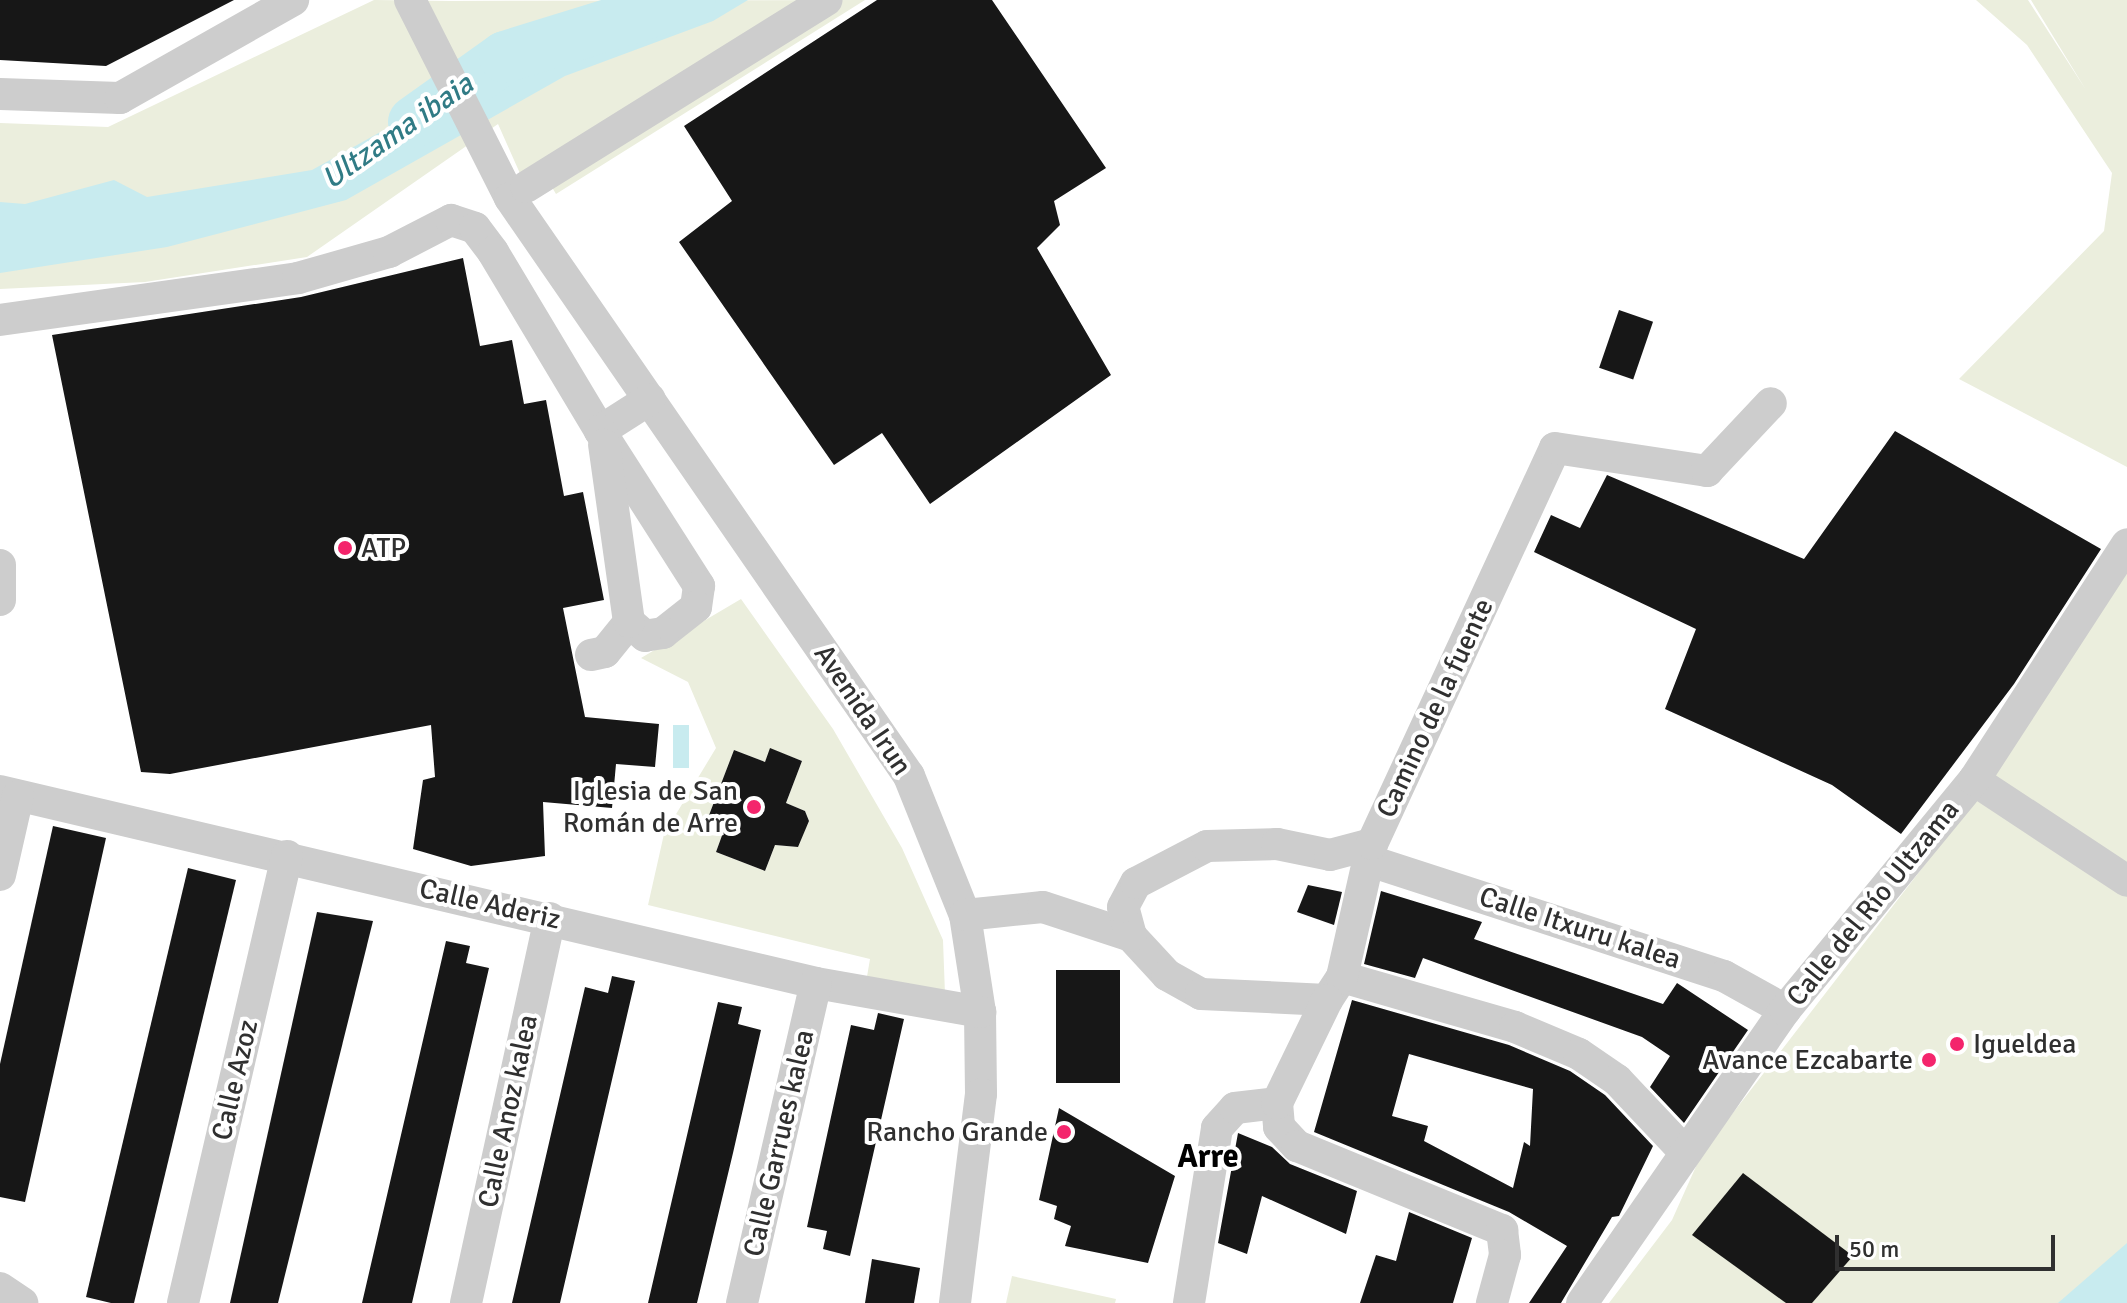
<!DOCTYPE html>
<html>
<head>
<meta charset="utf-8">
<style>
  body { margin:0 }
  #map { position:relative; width:2127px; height:1303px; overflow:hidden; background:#fff; font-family:Signika,sans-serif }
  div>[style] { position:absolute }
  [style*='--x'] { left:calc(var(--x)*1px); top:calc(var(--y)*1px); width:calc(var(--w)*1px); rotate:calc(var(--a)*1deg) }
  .green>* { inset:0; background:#ebeedd }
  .water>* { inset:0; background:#c8ebef; transform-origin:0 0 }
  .river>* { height:52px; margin:-26px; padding:0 26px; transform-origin:26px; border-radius:26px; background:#c8ebef }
  .building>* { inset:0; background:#171717; transform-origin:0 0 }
  .minor>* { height:32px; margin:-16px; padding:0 16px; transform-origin:16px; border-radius:16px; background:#cdcdcd }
  .dots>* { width:22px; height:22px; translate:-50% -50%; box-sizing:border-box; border:4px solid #fff; border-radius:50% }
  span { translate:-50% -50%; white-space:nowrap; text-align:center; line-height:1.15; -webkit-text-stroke:8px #fff; paint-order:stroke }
  .poi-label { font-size:28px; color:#303030 }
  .left { translate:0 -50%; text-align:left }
  .right { translate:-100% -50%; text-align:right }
  .street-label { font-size:28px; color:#303030 }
  .water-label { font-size:30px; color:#307b85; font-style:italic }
  .quarter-label { font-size:32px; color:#000; font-weight:700 }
  .scale { position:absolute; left:1835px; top:1235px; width:220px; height:36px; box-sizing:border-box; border:4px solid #303030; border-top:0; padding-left:10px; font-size:24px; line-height:28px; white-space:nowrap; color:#303030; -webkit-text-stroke:6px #fff; paint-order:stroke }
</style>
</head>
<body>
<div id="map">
  <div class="green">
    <i style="clip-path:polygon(374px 0,451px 1px,865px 0,556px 194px,544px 174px,526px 187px,498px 124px,307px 257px,145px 282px,0 289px,0 123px,108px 127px)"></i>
    <i style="clip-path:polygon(1976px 0,2028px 0,2086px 90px,2031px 0,2127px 0,2127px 467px,1959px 379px,2104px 231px,2112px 173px,2027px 45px)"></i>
    <i style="clip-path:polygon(2127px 545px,2127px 1303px,1609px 1303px,1672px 1220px,1702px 1153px,1974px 801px)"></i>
    <i style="clip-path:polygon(evenodd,741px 599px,833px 729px,902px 848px,943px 940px,946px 1021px,863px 1000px,870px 959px,648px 905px,664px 834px,716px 748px,688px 682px,641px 658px,741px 599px,771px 749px,802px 761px,786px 803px,805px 811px,809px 821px,797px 847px,775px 845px,765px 871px,716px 852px,724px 830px,706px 823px,734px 750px,765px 762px,771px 749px)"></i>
    <i style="clip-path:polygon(1012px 1276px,1116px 1299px,1115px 1303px,1006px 1303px)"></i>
  </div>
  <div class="water">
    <i style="clip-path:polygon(618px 0,748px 0,713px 21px,565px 76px,346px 200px,167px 247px,0 273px,0 202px,25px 204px,114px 180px,147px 197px,312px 170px)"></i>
    <i style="left:673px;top:725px;width:16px;height:43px"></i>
    <i style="clip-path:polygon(2127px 1243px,2127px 1303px,2058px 1303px)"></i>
  </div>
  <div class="river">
    <i style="--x:414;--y:122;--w:112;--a:-35.5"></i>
    <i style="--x:505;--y:57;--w:193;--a:-17.2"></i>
  </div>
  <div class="building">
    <i style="clip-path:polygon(0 0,234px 0,106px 66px,0 60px)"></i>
    <i style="clip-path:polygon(877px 0,992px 0,1106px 168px,1054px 201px,1060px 225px,1037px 248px,1111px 375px,930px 504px,882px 433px,834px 465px,679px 242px,732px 201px,684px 126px)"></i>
    <i style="clip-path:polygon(463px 258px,480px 346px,512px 340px,524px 404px,546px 400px,564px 496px,583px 492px,604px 600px,563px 608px,585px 717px,659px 724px,655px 767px,616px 764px,612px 808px,543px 802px,545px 856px,471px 866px,413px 849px,423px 780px,435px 777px,431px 725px,170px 774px,141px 772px,52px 335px,301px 297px)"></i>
    <i style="left:1619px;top:310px;width:36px;height:61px;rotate:19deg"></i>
    <i style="clip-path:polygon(1895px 431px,2101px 549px,2014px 684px,1901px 834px,1832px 785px,1665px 709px,1696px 629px,1534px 552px,1551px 515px,1580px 528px,1607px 475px,1804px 559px)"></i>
    <i style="clip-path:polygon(770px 748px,802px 761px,786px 803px,805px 811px,809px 821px,798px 847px,775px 845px,765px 871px,716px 852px,724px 830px,706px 823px,734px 750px,765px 762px)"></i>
    <i style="clip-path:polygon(53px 826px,106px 838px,25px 1202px,0 1197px,0 1064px)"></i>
    <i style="clip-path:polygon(188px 868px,236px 880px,134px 1303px,111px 1303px,86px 1297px)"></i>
    <i style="clip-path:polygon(1308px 885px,1342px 892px,1334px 925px,1297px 912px)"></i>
    <i style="clip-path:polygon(1381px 891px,1482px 922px,1474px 939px,1663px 1004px,1677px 983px,1748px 1030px,1684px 1123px,1650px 1087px,1670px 1056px,1642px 1037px,1423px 958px,1415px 978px,1364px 964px)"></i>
    <i style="clip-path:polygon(317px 912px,373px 921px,278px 1303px,230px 1303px)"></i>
    <i style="clip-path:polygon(446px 941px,470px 946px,466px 963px,489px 968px,418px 1277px,412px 1303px,362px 1303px)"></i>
    <i style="left:1056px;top:970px;width:64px;height:113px"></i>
    <i style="clip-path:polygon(612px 976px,635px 981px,560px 1303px,512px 1303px,585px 987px,608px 993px)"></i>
    <i style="clip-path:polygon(evenodd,1352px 1000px,1509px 1045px,1570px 1071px,1605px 1095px,1653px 1146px,1619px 1216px,1612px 1217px,1561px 1303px,1529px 1303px,1567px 1246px,1509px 1212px,1314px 1132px,1352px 1000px,1409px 1054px,1533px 1089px,1530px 1146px,1524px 1142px,1513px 1188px,1424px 1141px,1428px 1126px,1392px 1116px,1409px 1054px)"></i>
    <i style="clip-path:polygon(718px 1002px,742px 1007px,738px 1024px,761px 1030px,733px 1153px,697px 1303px,648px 1303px)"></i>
    <i style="clip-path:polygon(878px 1013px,904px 1019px,850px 1256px,823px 1249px,827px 1231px,807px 1227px,851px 1025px,874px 1030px)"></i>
    <i style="clip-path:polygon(1059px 1108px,1175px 1176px,1148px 1263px,1065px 1246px,1071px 1226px,1054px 1219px,1057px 1206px,1039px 1200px)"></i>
    <i style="clip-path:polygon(1238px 1133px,1272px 1147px,1290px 1164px,1357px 1191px,1346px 1234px,1262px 1196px,1247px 1254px,1218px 1243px)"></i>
    <i style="clip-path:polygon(1743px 1173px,1853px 1256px,1812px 1303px,1786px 1303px,1692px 1235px)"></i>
    <i style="clip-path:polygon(1409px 1212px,1472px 1238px,1453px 1303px,1360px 1303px,1376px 1255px,1396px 1261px)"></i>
    <i style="clip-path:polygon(872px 1259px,920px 1268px,914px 1303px,865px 1303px)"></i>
  </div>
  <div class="minor">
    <i style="--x:410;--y:0;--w:222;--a:63.2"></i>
    <i style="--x:510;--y:198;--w:702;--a:55.38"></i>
    <i style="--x:909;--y:776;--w:150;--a:68.1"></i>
    <i style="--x:965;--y:915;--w:98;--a:81.2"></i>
    <i style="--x:980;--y:1012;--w:82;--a:89.3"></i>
    <i style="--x:981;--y:1094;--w:211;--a:97.1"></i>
    <i style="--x:0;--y:94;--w:120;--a:1.9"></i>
    <i style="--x:120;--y:98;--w:199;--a:-29.5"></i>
    <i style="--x:526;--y:187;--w:354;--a:-31.9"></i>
    <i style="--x:0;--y:320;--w:301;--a:-8"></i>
    <i style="--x:298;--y:278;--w:95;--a:-15.9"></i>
    <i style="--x:389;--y:252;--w:70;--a:-27.3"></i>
    <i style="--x:451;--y:220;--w:25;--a:18"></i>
    <i style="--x:475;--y:228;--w:30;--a:53"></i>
    <i style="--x:493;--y:252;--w:209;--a:59.1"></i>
    <i style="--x:600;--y:431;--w:59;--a:-32.6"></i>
    <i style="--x:600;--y:431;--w:184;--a:57.4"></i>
    <i style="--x:699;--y:586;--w:21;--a:98"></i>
    <i style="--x:696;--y:607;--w:42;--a:141.8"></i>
    <i style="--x:663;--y:633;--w:18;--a:171"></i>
    <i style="--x:645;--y:636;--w:21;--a:-139"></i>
    <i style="--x:0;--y:565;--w:35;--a:90"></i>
    <i style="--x:591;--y:655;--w:14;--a:-12"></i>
    <i style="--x:605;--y:652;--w:38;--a:-51"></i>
    <i style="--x:629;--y:622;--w:179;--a:-98"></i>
    <i style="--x:1974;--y:780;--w:183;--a:33.4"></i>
    <i style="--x:0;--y:791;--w:838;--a:13.24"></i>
    <i style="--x:816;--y:983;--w:167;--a:10"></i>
    <i style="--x:1370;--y:861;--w:372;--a:18"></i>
    <i style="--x:1724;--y:976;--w:70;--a:29.1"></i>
    <i style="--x:0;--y:875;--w:81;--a:-77.2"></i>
    <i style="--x:965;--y:915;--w:78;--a:-5.9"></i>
    <i style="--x:1043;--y:907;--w:93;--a:18.2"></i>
    <i style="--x:1131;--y:936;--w:53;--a:47.3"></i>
    <i style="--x:1167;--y:975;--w:39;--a:29"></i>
    <i style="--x:1201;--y:994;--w:126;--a:2.7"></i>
    <i style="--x:1327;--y:1000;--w:27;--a:-57"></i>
    <i style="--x:1342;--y:977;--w:180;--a:16.1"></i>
    <i style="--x:1515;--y:1027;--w:69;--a:22.9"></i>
    <i style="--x:1579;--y:1054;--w:46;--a:34.4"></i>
    <i style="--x:1617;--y:1080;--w:98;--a:46.7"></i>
    <i style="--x:1131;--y:936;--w:30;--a:-105"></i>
    <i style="--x:1123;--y:907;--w:27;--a:-62"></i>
    <i style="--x:1136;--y:883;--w:80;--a:-27.5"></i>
    <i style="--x:1207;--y:846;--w:70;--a:-1.6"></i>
    <i style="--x:1277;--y:844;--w:54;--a:11.7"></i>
    <i style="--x:1330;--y:855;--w:43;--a:-14.7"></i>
    <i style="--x:1342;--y:977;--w:136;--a:-77.3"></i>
    <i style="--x:1372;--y:844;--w:436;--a:-65.2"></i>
    <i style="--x:1555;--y:448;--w:154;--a:8.6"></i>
    <i style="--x:1707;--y:471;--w:93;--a:-46.7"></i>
    <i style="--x:1277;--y:1103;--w:24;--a:85"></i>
    <i style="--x:1279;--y:1127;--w:26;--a:47"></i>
    <i style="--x:1297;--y:1146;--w:222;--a:22.3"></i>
    <i style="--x:1502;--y:1230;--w:25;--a:83"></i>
    <i style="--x:1505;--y:1255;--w:50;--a:105.2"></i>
    <i style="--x:0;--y:1288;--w:27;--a:34"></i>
    <i style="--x:183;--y:1303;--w:459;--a:-76.9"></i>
    <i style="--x:466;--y:1303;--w:394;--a:-77.7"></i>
    <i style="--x:742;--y:1303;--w:328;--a:-77"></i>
    <i style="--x:1189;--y:1303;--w:177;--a:-80.9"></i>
    <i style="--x:1217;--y:1128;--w:27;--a:-48"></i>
    <i style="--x:1235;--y:1108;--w:42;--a:-6.8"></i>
    <i style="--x:1277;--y:1103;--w:114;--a:-64.1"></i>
    <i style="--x:1582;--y:1303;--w:356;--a:-55.3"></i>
    <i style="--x:1785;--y:1010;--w:298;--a:-50.6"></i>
    <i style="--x:1974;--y:780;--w:281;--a:-57"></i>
  </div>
  <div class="dots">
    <i style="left:345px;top:548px;background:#f4256c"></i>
    <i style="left:754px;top:807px;background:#f4256c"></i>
    <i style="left:1957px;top:1044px;background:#f4256c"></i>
    <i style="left:1929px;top:1060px;background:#f4256c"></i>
    <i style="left:1064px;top:1132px;background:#f4256c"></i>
  </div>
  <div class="poi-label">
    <span class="left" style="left:361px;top:548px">ATP</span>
    <span class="right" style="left:738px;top:807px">Iglesia de San<br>Román de Arre</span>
    <span class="left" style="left:1973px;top:1044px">Igueldea</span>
    <span class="right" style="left:1913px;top:1060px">Avance Ezcabarte</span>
    <span class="right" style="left:1048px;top:1132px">Rancho Grande</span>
  </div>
  <div class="street-label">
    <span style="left:1435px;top:708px;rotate:-65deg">Camino de la fuente</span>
    <span style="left:863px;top:710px;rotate:56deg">Avenida Irun</span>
    <span style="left:1873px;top:903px;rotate:-51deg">Calle del Río Ultzama</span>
    <span style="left:490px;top:904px;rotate:13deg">Calle Aderiz</span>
    <span style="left:1580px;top:928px;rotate:18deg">Calle Itxuru kalea</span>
    <span style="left:235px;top:1080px;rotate:-77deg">Calle Azoz</span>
    <span style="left:508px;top:1111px;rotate:-78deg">Calle Anoz kalea</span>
    <span style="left:779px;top:1143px;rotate:-77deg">Calle Garrues kalea</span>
  </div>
  <div class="water-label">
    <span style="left:398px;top:132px;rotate:-35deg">Ultzama ibaia</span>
  </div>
  <div class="quarter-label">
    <span style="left:1208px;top:1157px">Arre</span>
  </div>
  <div class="scale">50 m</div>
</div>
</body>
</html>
